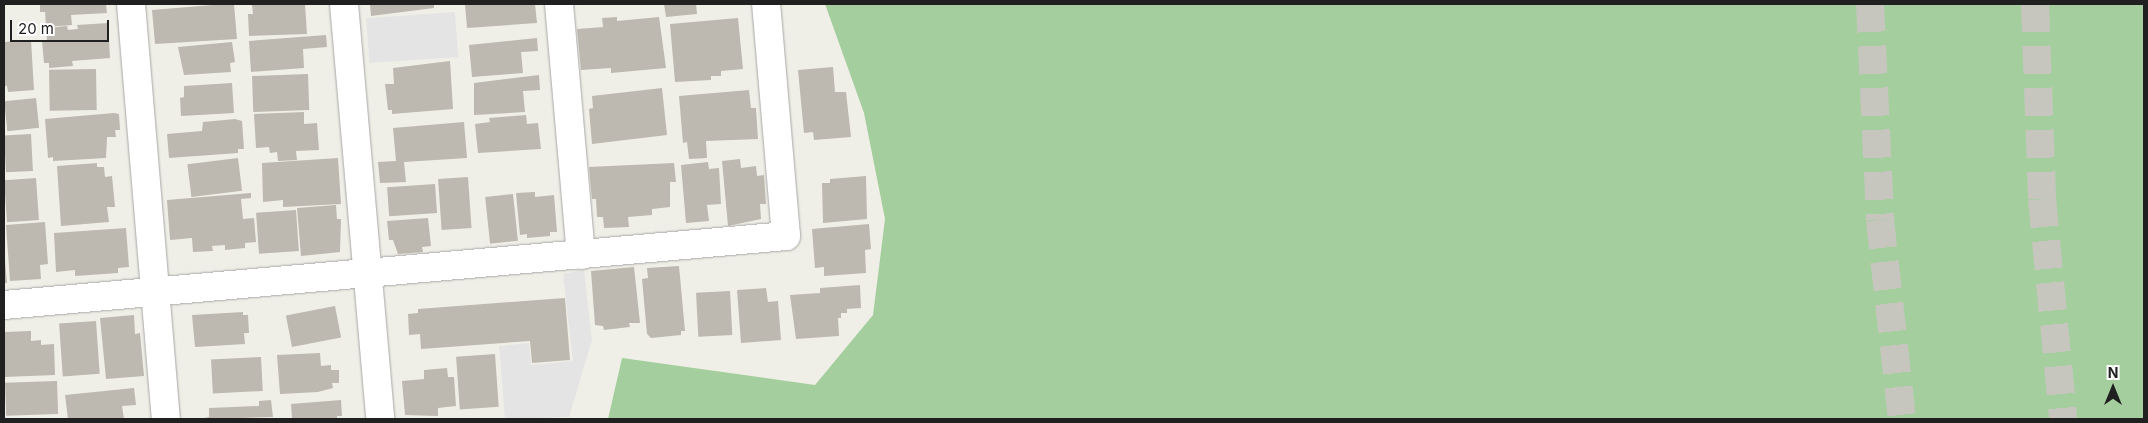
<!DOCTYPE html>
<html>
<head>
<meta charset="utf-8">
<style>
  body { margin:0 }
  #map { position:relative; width:2148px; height:423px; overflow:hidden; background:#f0efe7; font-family:Inter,sans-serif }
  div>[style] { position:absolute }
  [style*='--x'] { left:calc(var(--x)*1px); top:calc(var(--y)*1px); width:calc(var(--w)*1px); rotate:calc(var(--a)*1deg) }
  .forest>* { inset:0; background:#a5ce9e }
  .parking>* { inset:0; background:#e4e4e4; transform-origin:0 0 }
  .building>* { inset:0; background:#bdb8b0; transform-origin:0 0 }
  .highway-tunnel>* { height:28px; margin-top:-14px; transform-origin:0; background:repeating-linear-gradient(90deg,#c6c6bf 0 28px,transparent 0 42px) }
  .roads { filter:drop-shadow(0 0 1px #a7a7a7) drop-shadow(0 0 1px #a7a7a7) }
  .minor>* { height:28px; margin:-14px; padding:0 14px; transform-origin:14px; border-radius:14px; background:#fff }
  span { translate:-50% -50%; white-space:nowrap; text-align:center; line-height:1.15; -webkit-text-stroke:4.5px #fff; paint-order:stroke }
  .frame { position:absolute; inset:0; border:5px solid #202020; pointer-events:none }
  .north { position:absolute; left:2088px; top:363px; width:50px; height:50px; -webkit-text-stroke:4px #fff; paint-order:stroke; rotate:0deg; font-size:14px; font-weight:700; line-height:20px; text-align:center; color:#202020 }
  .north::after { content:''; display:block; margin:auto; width:18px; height:22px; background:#202020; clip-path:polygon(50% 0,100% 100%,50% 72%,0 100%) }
  .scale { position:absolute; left:10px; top:20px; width:99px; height:22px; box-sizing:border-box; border:2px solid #202020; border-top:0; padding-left:6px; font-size:15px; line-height:18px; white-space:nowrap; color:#202020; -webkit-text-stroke:4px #fff; paint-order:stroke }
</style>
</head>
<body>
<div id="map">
  <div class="forest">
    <i style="clip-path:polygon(825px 4px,2144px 4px,2144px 419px,608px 419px,622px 358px,815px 385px,873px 315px,885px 219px,864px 113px)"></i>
  </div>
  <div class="parking">
    <i style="left:455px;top:12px;width:45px;height:89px;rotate:86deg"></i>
    <i style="clip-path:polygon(584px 270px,592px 340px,569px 417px,505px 419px,499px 346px,529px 343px,531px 365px,573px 361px,563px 274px)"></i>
  </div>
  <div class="building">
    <i style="clip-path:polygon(40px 4px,106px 4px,107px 13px,71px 15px,72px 25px,46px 27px,45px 12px,40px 12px)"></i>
    <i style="clip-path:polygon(225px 4px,234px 4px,237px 39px,155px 44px,152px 10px)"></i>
    <i style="clip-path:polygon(305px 4px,307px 34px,249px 36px,248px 14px,253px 14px,252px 5px)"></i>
    <i style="clip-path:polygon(370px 4px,434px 4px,434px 8px,371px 16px)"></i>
    <i style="clip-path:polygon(465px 4px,535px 4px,537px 23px,467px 28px)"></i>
    <i style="clip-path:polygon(664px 4px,696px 4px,697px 14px,666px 17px)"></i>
    <i style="clip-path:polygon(617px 17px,617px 21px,659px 17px,666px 68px,611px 73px,611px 68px,581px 70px,577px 29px,603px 27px,602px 18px)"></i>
    <i style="clip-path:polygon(738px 18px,743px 69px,721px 71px,721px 76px,711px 76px,711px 80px,675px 82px,670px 24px)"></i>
    <i style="clip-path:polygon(108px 23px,110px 58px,72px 61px,73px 66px,49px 68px,49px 63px,44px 63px,42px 41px,47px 41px,46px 28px,67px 26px,68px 30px,78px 29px,77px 25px)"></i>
    <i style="clip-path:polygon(326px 35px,327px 47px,303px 49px,304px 68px,251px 72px,249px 41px)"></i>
    <i style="clip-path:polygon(537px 38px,538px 51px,521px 52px,523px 73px,472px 77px,469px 45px)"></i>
    <i style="clip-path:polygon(31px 40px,34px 90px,8px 92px,7px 86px,4px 86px,4px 42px)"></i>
    <i style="clip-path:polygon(232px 42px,235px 62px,230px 63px,231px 72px,184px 75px,178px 47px)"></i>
    <i style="clip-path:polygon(450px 61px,453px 109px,392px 114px,392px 110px,388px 110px,385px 84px,394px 84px,393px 68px)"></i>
    <i style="clip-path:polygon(833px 67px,835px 92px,846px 92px,851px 137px,814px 140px,813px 132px,804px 133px,798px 70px)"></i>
    <i style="left:96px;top:69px;width:41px;height:47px;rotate:89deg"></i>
    <i style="left:308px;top:74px;width:36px;height:56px;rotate:88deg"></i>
    <i style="clip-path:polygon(539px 75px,540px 90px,523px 91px,525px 112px,474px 115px,474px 83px)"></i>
    <i style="clip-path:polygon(232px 83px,234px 113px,181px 116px,180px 98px,184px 97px,184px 86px)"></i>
    <i style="clip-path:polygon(662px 88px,667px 135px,592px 144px,589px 109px,593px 108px,592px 96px)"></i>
    <i style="clip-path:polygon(749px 90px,751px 108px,756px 108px,758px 139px,706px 141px,707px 158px,689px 159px,687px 142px,683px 143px,679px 96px)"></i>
    <i style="left:36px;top:98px;width:30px;height:32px;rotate:84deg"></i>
    <i style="clip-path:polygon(304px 112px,304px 124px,317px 123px,319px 150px,296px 151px,297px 160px,278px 161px,277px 152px,270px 153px,269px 147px,256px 148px,254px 114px)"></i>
    <i style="clip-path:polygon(114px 113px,119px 114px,120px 130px,115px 130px,116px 137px,107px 137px,106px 158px,53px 161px,53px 157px,48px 158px,45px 119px)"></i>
    <i style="clip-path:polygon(526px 115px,527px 124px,538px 123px,541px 149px,478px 153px,475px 124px,490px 122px,489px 118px)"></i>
    <i style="clip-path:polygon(235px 119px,242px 121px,244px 149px,238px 149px,238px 153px,169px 158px,167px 134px,202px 131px,203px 122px)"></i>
    <i style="clip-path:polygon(464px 122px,467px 158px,404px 162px,406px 182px,380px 183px,378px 162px,396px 161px,393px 128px)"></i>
    <i style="left:31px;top:134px;width:37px;height:27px;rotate:87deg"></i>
    <i style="left:238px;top:158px;width:33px;height:51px;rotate:83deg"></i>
    <i style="clip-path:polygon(338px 158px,341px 204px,283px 207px,283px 200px,263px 202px,262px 163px)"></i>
    <i style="clip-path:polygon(740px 159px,741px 168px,756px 166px,757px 176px,764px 175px,766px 204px,760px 204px,761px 219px,728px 226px,722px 161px)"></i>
    <i style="clip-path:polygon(708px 162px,709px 169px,719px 168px,721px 204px,707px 205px,709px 221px,686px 223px,681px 165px)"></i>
    <i style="clip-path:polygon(97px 163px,97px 167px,104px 167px,105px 177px,112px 176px,115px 207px,107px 207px,109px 222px,61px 226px,57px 166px)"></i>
    <i style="clip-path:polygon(674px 163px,676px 182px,670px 182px,670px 207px,652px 209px,652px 215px,628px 217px,629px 227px,604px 228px,603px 217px,597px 217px,596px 199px,592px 199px,589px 167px)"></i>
    <i style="clip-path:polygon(866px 176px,867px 219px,823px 223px,822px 183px,830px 183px,830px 179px)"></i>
    <i style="left:468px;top:177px;width:51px;height:30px;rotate:86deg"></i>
    <i style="left:36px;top:178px;width:42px;height:32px;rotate:86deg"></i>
    <i style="left:435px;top:184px;width:29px;height:48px;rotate:86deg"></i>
    <i style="clip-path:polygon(535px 192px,535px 197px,554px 195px,557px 232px,550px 232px,550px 236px,527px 238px,527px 234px,520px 235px,516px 193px)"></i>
    <i style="clip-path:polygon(251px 193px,251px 198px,241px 199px,243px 219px,254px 218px,256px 242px,245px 243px,245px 248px,225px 250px,225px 245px,212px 246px,213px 251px,193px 252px,192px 238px,170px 240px,167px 200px)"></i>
    <i style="left:513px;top:194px;width:47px;height:28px;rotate:84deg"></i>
    <i style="clip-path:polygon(336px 205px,337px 219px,341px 219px,340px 252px,301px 256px,297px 208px)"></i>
    <i style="left:296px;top:210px;width:41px;height:40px;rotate:86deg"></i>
    <i style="clip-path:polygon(428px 218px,431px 246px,422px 247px,423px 252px,398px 254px,393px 240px,389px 240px,387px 221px)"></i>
    <i style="clip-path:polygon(45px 222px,48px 264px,40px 265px,41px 279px,10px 281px,6px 225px)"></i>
    <i style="clip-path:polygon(869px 224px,871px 249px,865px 250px,866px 273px,824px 276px,824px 267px,815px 268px,812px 229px)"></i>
    <i style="clip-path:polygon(126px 228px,129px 267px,118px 268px,118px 273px,75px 276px,75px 270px,56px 272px,54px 233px)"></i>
    <i style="clip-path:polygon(4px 260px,5px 260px,7px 283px,4px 283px)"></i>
    <i style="clip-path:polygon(679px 266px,685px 331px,681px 331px,681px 335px,651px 338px,647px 334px,642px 279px,648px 278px,647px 268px)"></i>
    <i style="clip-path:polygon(634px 267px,640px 323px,629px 323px,630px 327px,604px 330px,603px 326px,595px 325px,591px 271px)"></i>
    <i style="clip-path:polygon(860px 285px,861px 308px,847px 309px,847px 313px,841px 313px,841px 318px,838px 318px,839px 336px,796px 339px,790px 295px,820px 293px,820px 288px)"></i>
    <i style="clip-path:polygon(766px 288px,768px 302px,778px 301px,781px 340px,741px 343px,737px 290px)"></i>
    <i style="left:730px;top:291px;width:44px;height:34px;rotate:87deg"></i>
    <i style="clip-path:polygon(565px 298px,570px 360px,532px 363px,530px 341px,421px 349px,420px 334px,409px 335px,408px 314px,418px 313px,418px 309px)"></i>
    <i style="left:335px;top:306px;width:32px;height:50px;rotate:79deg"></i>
    <i style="clip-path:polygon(243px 312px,243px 315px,248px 315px,249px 333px,244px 333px,245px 344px,195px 347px,192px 315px)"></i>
    <i style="clip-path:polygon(134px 315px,135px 334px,140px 333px,144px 376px,106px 379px,100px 318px)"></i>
    <i style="left:96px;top:321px;width:53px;height:37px;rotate:86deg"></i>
    <i style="clip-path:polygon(31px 331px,31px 341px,41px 340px,41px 345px,54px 344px,55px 375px,4px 377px,4px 332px)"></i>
    <i style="clip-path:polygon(320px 353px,321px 366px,331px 365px,331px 370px,339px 370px,339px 383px,332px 383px,333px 388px,318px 392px,280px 394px,277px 355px)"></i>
    <i style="left:495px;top:354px;width:53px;height:39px;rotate:86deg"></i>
    <i style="left:261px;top:357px;width:34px;height:50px;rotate:87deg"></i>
    <i style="clip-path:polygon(447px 368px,448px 377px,454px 377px,456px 406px,438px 408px,438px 416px,405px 415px,402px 381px,424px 379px,424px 370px)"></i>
    <i style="left:57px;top:381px;width:33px;height:52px;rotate:88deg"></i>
    <i style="clip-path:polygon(134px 388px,136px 405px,122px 406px,124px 419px,68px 419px,65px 395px)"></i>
    <i style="clip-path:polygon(271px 400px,273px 417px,200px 419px,209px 417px,209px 408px,259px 406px,259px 401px)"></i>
    <i style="clip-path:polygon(341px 400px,342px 416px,337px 416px,337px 419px,292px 419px,291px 404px)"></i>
  </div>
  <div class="highway-tunnel">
    <i style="--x:1870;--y:4;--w:216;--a:87.3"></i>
    <i style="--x:1880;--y:220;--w:200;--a:83.7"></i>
    <i style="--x:2035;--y:4;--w:195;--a:87.9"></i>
    <i style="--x:2042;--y:199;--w:221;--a:84.5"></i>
  </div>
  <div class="roads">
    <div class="minor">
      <i style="--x:131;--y:4;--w:416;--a:85.2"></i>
      <i style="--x:344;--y:4;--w:417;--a:85"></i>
      <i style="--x:559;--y:4;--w:252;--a:85"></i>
      <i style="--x:4;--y:305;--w:785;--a:-5.04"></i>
      <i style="--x:786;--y:236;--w:233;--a:-94.9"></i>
    </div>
  </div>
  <div class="frame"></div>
  <div class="north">N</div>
  <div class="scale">20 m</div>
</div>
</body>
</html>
